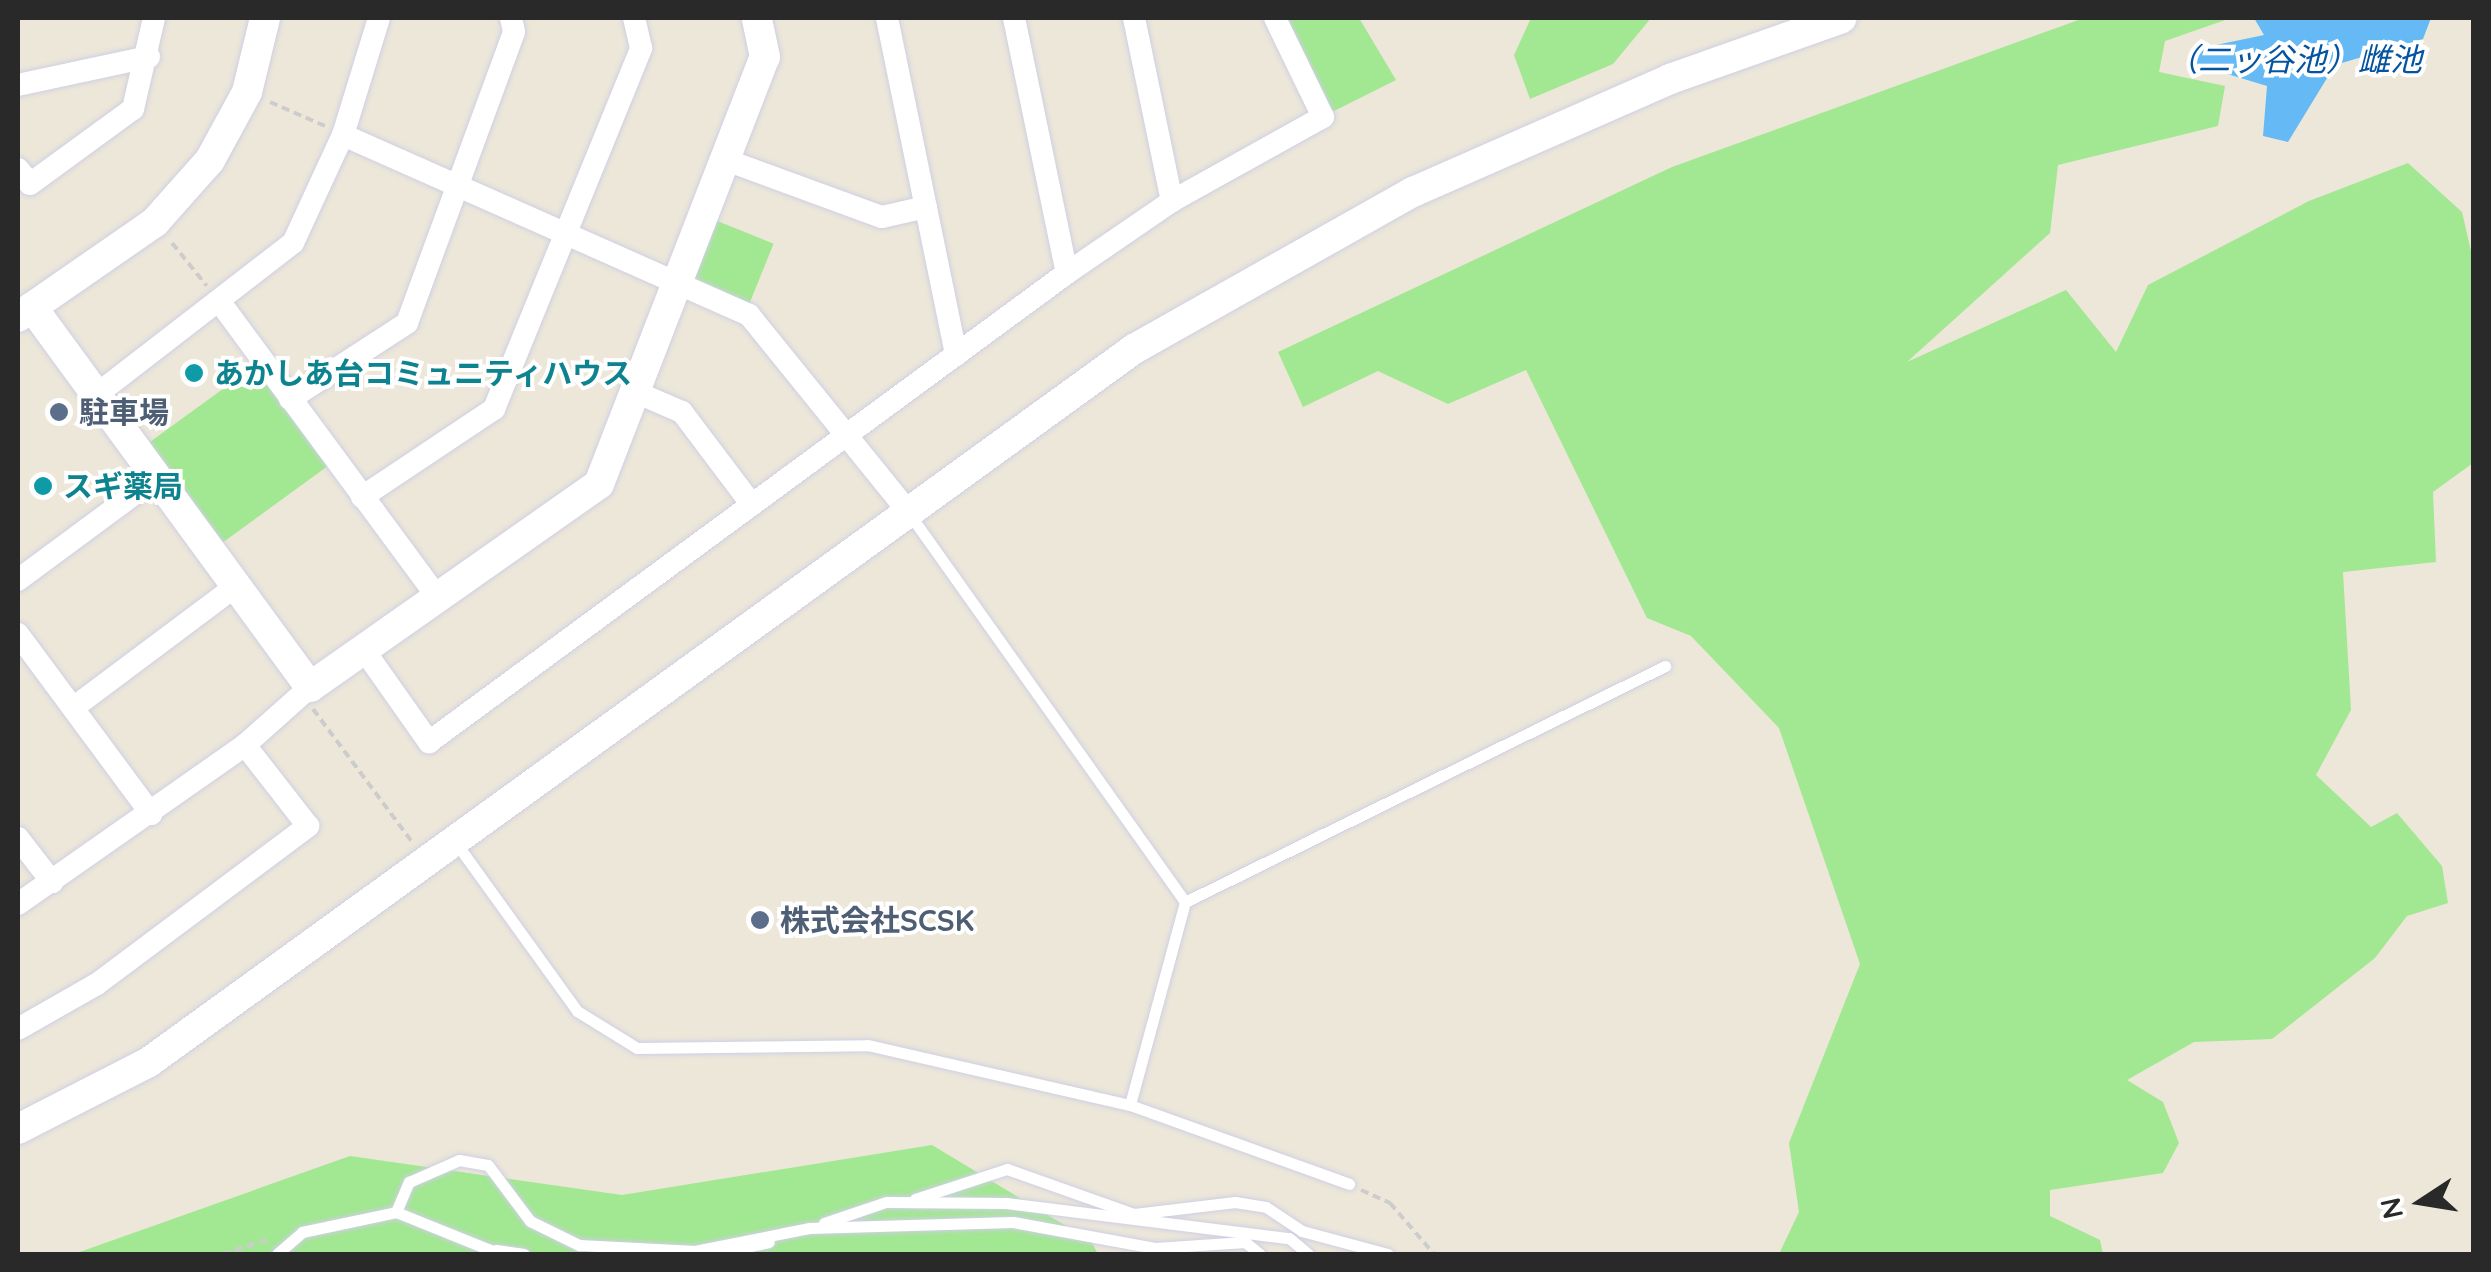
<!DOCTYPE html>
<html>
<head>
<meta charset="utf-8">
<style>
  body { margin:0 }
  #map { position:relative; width:2491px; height:1272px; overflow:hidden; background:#ece7d9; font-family:Quicksand,"Noto Sans JP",sans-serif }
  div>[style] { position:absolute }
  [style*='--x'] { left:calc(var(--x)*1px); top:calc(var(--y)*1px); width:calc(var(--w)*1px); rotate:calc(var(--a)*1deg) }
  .green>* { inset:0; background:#a2e792; transform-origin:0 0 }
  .water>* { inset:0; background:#65baf6 }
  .path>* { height:4px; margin-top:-2px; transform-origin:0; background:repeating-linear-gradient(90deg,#ccc 0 8px,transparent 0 13px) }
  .roads { filter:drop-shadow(0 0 2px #cfcfe3) drop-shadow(0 0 2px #cfcfe3) }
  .service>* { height:11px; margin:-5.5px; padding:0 5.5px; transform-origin:5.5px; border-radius:5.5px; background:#fff }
  .minor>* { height:22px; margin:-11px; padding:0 11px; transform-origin:11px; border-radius:11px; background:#fff }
  .tertiary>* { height:30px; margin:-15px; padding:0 15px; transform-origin:15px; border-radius:15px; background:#fff }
  .dots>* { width:28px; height:28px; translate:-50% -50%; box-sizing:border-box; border:5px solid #fff; border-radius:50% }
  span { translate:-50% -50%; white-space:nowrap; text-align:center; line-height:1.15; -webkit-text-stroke:8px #fff; paint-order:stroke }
  .culture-label { font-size:30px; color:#0d838f; font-weight:700 }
  .left { translate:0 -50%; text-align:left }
  .service-label { font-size:30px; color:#4e5e75; font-weight:700 }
  .water-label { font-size:32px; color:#0554a1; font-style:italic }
  .frame { position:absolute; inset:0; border:20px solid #292929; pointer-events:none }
  .north { position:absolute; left:2371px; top:1152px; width:100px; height:100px; -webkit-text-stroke:8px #fff; paint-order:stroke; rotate:258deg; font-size:28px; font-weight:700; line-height:40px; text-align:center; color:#292929 }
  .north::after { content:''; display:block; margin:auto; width:35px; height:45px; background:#292929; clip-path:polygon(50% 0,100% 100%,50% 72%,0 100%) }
</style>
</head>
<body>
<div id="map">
  <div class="green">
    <i style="clip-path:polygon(1280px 18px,1359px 18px,1396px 80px,1326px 115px)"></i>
    <i style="clip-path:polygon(1531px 18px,1651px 18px,1613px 64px,1530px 99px,1514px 55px)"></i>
    <i style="clip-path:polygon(2084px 18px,2231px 18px,2165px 41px,2159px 72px,2225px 86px,2218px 126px,2058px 165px,2050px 233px,1907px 362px,2066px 290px,2116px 352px,2148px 285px,2309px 201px,2408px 163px,2462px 212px,2474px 264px,2473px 463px,2433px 492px,2436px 562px,2343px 572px,2351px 710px,2316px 775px,2371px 827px,2397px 813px,2442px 866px,2448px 903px,2407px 916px,2375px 958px,2272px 1039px,2194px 1042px,2127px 1080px,2163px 1102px,2179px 1143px,2163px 1173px,2050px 1190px,2050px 1216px,2100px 1240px,2103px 1254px,1779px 1254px,1799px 1212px,1789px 1143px,1860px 964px,1779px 728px,1691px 636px,1647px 618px,1526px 370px,1448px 404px,1378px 371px,1303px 407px,1278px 352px,1672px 167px)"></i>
    <i style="left:705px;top:216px;width:74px;height:74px;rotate:22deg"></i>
    <i style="left:256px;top:365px;width:124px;height:138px;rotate:54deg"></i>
    <i style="clip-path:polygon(932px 1145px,1091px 1241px,1098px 1254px,74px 1254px,350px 1156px,622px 1195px)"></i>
  </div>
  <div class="water">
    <i style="clip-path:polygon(2254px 18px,2431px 18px,2423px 39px,2335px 65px,2288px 142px,2263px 136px,2267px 86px,2191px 63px,2192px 50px,2264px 35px)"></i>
  </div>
  <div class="path">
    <i style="--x:270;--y:102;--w:60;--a:23.6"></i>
    <i style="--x:172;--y:243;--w:55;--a:50.9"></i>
    <i style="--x:313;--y:709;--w:166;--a:53.3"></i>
    <i style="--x:1361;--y:1190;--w:32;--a:24"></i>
    <i style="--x:1390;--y:1203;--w:67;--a:49.2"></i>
    <i style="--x:222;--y:1254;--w:49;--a:-17.7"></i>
  </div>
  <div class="roads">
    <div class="service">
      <i style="--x:908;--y:512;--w:478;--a:54.6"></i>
      <i style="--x:1185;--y:902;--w:210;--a:105.2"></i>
      <i style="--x:456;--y:843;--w:207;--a:54.2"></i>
      <i style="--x:577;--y:1011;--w:70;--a:31.7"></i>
      <i style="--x:637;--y:1048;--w:231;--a:-0.7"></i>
      <i style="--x:868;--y:1045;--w:269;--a:12.9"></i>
      <i style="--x:1130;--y:1105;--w:233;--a:19.8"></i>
      <i style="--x:1185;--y:902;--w:535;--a:-26.18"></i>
      <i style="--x:915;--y:1199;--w:97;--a:-18.1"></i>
      <i style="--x:1007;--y:1169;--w:135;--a:19.5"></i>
      <i style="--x:1134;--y:1214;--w:102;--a:-6.8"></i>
      <i style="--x:1235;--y:1202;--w:31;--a:9"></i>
      <i style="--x:1266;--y:1207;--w:43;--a:33.7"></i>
      <i style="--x:1302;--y:1231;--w:89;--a:15"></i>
      <i style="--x:396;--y:1212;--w:33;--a:-67"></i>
      <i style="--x:409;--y:1182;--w:55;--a:-23.7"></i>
      <i style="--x:459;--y:1160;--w:29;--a:10"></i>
      <i style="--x:488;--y:1165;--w:70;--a:53.1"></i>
      <i style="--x:530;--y:1221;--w:55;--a:26.1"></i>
      <i style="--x:579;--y:1245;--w:116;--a:3"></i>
      <i style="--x:695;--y:1251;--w:116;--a:-11.4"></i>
      <i style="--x:809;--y:1228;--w:204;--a:-1.7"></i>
      <i style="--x:1013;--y:1222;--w:144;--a:10.4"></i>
      <i style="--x:1155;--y:1248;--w:90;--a:-3.8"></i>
      <i style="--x:1245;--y:1242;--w:19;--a:39"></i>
      <i style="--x:824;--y:1223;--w:65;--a:-18.7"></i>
      <i style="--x:886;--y:1202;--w:120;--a:0.5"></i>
      <i style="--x:1006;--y:1203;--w:285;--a:7.1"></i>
      <i style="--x:1289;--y:1238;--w:25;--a:40"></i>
      <i style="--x:496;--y:1250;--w:28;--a:8"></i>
      <i style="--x:277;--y:1254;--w:33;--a:-41"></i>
      <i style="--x:302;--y:1232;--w:96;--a:-12"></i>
      <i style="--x:396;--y:1212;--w:112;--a:22"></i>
      <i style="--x:715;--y:1254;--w:55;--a:-12.5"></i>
    </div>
    <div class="minor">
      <i style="--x:887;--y:18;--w:344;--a:78.4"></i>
      <i style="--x:1014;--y:18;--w:260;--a:78.3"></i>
      <i style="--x:1134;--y:18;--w:187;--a:78.3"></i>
      <i style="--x:18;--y:85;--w:134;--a:-12.1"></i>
      <i style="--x:343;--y:135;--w:444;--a:23.9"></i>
      <i style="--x:749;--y:315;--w:250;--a:51"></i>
      <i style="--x:726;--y:160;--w:166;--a:20.1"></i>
      <i style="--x:882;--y:217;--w:45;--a:-12.8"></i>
      <i style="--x:18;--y:169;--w:19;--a:51"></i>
      <i style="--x:30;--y:184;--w:127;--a:-36.1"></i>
      <i style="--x:133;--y:109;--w:93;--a:-77"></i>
      <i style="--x:222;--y:305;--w:364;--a:53.6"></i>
      <i style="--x:638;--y:393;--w:48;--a:23.4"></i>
      <i style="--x:682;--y:412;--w:116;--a:53"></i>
      <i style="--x:96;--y:395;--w:249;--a:-37.7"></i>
      <i style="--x:293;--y:243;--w:119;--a:-65.2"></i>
      <i style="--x:343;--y:135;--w:122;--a:-72.9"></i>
      <i style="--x:290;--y:399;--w:140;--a:-33"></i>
      <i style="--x:407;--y:323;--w:310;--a:-69.8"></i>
      <i style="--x:514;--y:32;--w:14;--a:-102"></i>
      <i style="--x:362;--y:497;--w:159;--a:-33.7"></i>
      <i style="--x:494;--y:409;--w:390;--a:-67.8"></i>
      <i style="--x:641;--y:48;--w:31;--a:-103"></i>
      <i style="--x:18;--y:580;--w:173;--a:-36.5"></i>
      <i style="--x:18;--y:634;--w:224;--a:53.5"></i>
      <i style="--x:364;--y:650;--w:113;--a:54.8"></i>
      <i style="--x:429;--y:742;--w:792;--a:-36.32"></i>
      <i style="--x:1067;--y:273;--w:127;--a:-34.4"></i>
      <i style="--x:1172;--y:201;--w:173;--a:-29.1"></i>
      <i style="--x:1323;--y:117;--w:110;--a:-115.9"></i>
      <i style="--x:73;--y:708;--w:204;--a:-36.8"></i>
      <i style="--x:18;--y:838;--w:56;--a:52.3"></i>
      <i style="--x:18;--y:904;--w:277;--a:-35"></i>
      <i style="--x:245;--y:745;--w:87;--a:-41.7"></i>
      <i style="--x:18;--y:1029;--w:91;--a:-29.7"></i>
      <i style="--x:97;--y:984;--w:264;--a:-36.8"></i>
      <i style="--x:308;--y:826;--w:103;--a:-127.9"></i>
    </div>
    <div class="tertiary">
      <i style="--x:32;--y:307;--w:471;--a:53.8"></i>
      <i style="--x:310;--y:687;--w:353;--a:-35.1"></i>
      <i style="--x:599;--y:484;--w:458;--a:-68.8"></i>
      <i style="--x:765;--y:57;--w:40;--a:-102"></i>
      <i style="--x:18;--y:317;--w:167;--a:-34.7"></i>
      <i style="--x:155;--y:222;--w:83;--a:-48.4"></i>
      <i style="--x:210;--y:160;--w:77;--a:-61.4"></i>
      <i style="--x:247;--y:92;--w:76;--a:-76.3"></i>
      <i style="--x:18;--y:1129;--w:147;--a:-27.1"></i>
      <i style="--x:149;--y:1062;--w:1216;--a:-35.9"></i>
      <i style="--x:1134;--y:349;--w:320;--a:-29.4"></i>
      <i style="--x:1413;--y:192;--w:281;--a:-23.7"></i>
      <i style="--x:1670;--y:79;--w:182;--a:-19.5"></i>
    </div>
  </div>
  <div class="dots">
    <i style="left:194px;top:373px;background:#0f9aa8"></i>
    <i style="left:59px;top:412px;background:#5c6f8a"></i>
    <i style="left:43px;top:486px;background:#0f9aa8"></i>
    <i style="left:760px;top:920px;background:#5c6f8a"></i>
  </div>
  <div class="culture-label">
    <span class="left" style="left:214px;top:373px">あかしあ台コミュニティハウス</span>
    <span class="left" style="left:63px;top:486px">スギ薬局</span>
  </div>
  <div class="service-label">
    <span class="left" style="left:79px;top:412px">駐車場</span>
    <span class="left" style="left:780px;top:920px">株式会社SCSK</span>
  </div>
  <div class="water-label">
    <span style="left:2294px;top:59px">（二ッ谷池）雌池</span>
  </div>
  <div class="frame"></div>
  <div class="north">N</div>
</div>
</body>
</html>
